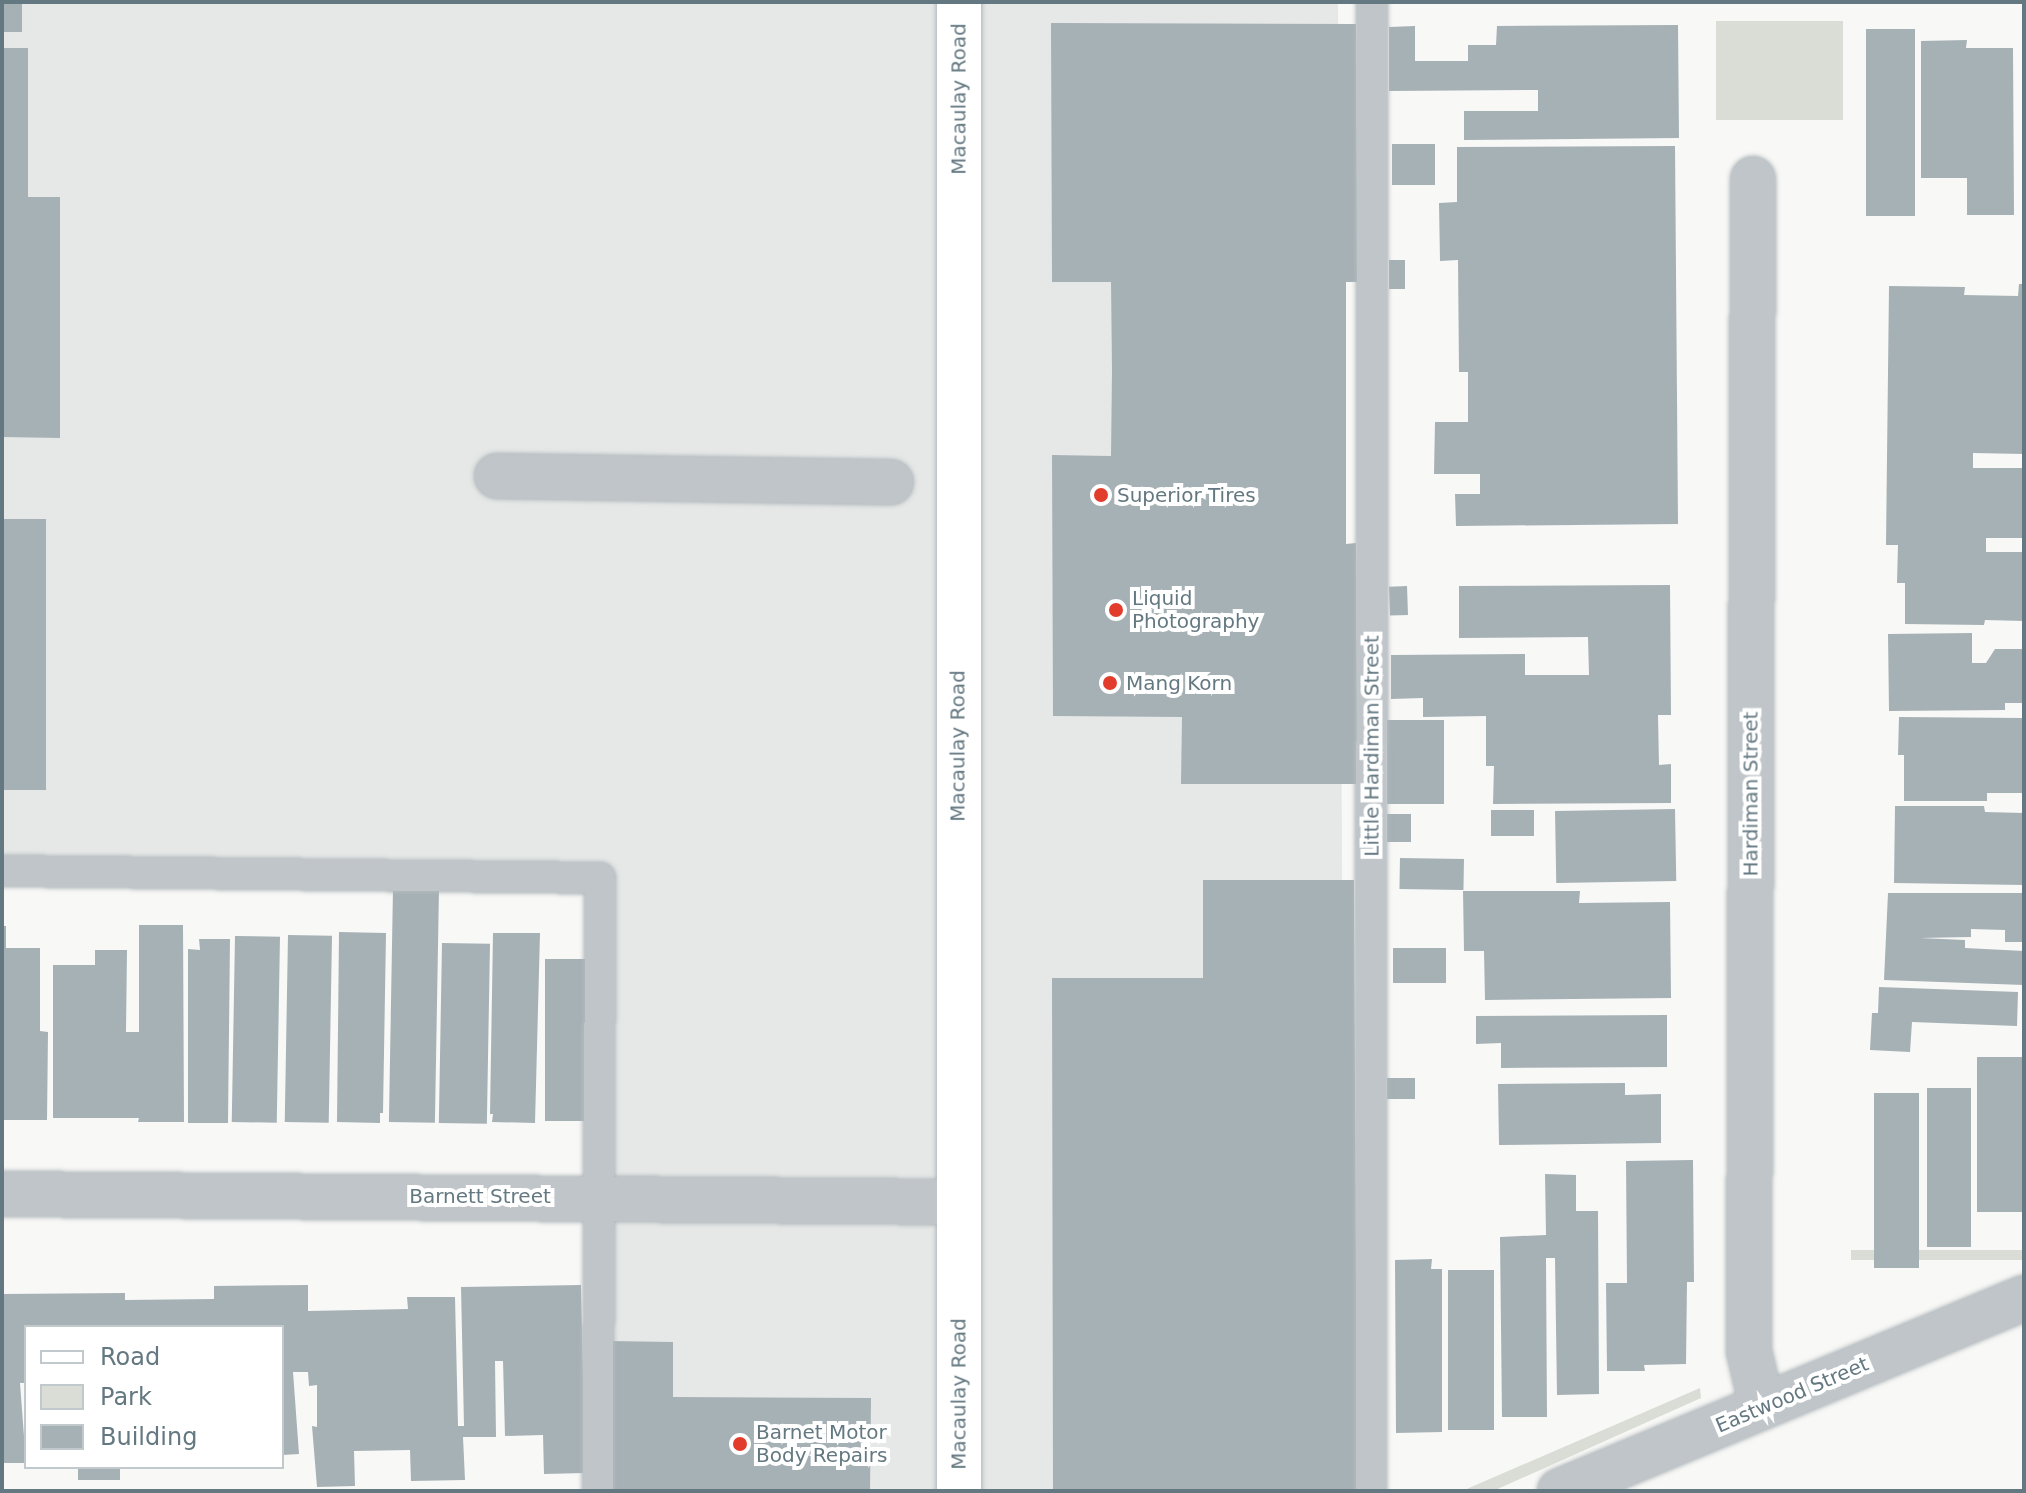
<!DOCTYPE html>
<html>
<head>
<meta charset="utf-8">
<style>
  body { margin:0 }
  #map { position:relative; width:2026px; height:1493px; overflow:hidden; background:#f8f8f6; font-family:"DejaVu Sans",sans-serif }
  div>[style] { position:absolute }
  [style*='--x'] { left:calc(var(--x)*1px); top:calc(var(--y)*1px); width:calc(var(--w)*1px); rotate:calc(var(--a)*1deg) }
  .built>* { inset:0; background:#e6e8e7 }
  .green>* { inset:0; background:#d9ddd5; transform-origin:0 0 }
  .building>* { inset:0; background:#a6b1b5; transform-origin:0 0 }
  .roads { filter:drop-shadow(0 0 2px #b2b9bd) drop-shadow(0 0 2px #b2b9bd) }
  .lane>* { height:30px; margin:-15px; padding:0 15px; transform-origin:15px; border-radius:15px; background:#bfc5c8 }
  .street>* { height:44px; margin:-22px; padding:0 22px; transform-origin:22px; border-radius:22px; background:#bfc5c8 }
  .secondary>* { height:44px; margin:-22px; padding:0 22px; transform-origin:22px; border-radius:22px; background:#fff }
  .dots>* { width:22px; height:22px; translate:-50% -50%; box-sizing:border-box; border:4px solid #fff; border-radius:50% }
  span { translate:-50% -50%; white-space:nowrap; text-align:center; line-height:1.15; -webkit-text-stroke:8px #fff; paint-order:stroke }
  .street-label { font-size:20px; color:#647881 }
  .poi-label { font-size:20px; color:#647881 }
  .left { translate:0 -50%; text-align:left }
  .frame { position:absolute; inset:0; border:4px solid #647881; pointer-events:none }
  .legend { position:absolute; left:24px; top:1325px; width:260px; height:144px; box-sizing:border-box; background:#fff; border:2px solid #c1c9cd; margin:0; padding:10px 14px; list-style:none; font-size:24px; color:#647881 }
  .legend li { display:flex; align-items:center; gap:16px; height:40px }
  .legend b { width:40px; border:2px solid #c1c9cd }
</style>
</head>
<body>
<div id="map">
  <div class="built">
    <i style="clip-path:polygon(2px 2px,1338px 2px,1345px 1491px,598px 1491px,600px 878px,2px 871px)"></i>
  </div>
  <div class="green">
    <i style="left:1716px;top:21px;width:127px;height:99px"></i>
    <i style="left:2024px;top:1250px;width:10px;height:173px;rotate:90deg"></i>
    <i style="clip-path:polygon(1700px 1388px,1701px 1398px,1493px 1491px,1462px 1491px)"></i>
  </div>
  <div class="building">
    <i style="left:2px;top:2px;width:20px;height:30px"></i>
    <i style="clip-path:polygon(1051px 23px,1356px 24px,1357px 282px,1346px 282px,1346px 544px,1356px 543px,1357px 784px,1181px 784px,1182px 717px,1053px 716px,1052px 455px,1111px 456px,1112px 370px,1111px 282px,1052px 282px)"></i>
    <i style="clip-path:polygon(1678px 25px,1679px 138px,1464px 140px,1464px 111px,1538px 111px,1538px 90px,1389px 91px,1389px 27px,1415px 26px,1415px 61px,1468px 61px,1468px 45px,1496px 45px,1497px 26px)"></i>
    <i style="left:1866px;top:29px;width:49px;height:187px"></i>
    <i style="clip-path:polygon(1967px 40px,1966px 48px,2013px 48px,2014px 215px,1967px 215px,1967px 178px,1921px 178px,1921px 41px)"></i>
    <i style="clip-path:polygon(2px 48px,28px 48px,28px 197px,60px 197px,60px 438px,2px 437px)"></i>
    <i style="left:1392px;top:144px;width:43px;height:41px"></i>
    <i style="clip-path:polygon(1675px 146px,1678px 524px,1456px 526px,1455px 494px,1480px 494px,1480px 474px,1434px 474px,1435px 422px,1468px 422px,1468px 372px,1459px 372px,1458px 260px,1440px 261px,1439px 203px,1457px 202px,1457px 147px)"></i>
    <i style="left:1389px;top:260px;width:16px;height:29px"></i>
    <i style="clip-path:polygon(2019px 284px,2024px 284px,2024px 454px,1973px 453px,1973px 468px,2024px 468px,2024px 538px,1986px 538px,1986px 552px,2024px 552px,2024px 621px,1985px 620px,1984px 625px,1905px 624px,1905px 583px,1897px 583px,1898px 545px,1886px 545px,1889px 286px,1965px 287px,1964px 295px,2018px 296px)"></i>
    <i style="left:46px;top:519px;width:271px;height:44px;rotate:90deg"></i>
    <i style="clip-path:polygon(1670px 585px,1671px 715px,1658px 715px,1659px 765px,1671px 764px,1671px 803px,1493px 804px,1494px 766px,1486px 766px,1486px 716px,1423px 717px,1423px 698px,1391px 699px,1391px 655px,1525px 654px,1525px 675px,1589px 675px,1588px 637px,1459px 638px,1459px 586px)"></i>
    <i style="left:1407px;top:586px;width:29px;height:18px;rotate:88deg"></i>
    <i style="clip-path:polygon(1972px 633px,1972px 663px,1986px 663px,1995px 649px,2024px 649px,2024px 703px,2005px 703px,2005px 710px,1889px 711px,1888px 634px)"></i>
    <i style="clip-path:polygon(1899px 717px,2024px 718px,2024px 793px,1987px 793px,1987px 801px,1904px 801px,1904px 755px,1898px 755px)"></i>
    <i style="left:1387px;top:720px;width:57px;height:84px"></i>
    <i style="clip-path:polygon(1895px 806px,1984px 806px,1985px 812px,2024px 813px,2024px 885px,1894px 883px)"></i>
    <i style="left:1675px;top:809px;width:72px;height:120px;rotate:89deg"></i>
    <i style="left:1491px;top:810px;width:43px;height:26px"></i>
    <i style="left:1387px;top:814px;width:24px;height:28px"></i>
    <i style="left:1400px;top:858px;width:64px;height:31px;rotate:1deg"></i>
    <i style="clip-path:polygon(1203px 880px,1354px 880px,1357px 1491px,1053px 1491px,1052px 978px,1203px 978px)"></i>
    <i style="left:393px;top:888px;width:46px;height:234px;rotate:1deg"></i>
    <i style="clip-path:polygon(1463px 891px,1580px 891px,1579px 903px,1670px 902px,1671px 998px,1485px 1000px,1484px 951px,1464px 951px)"></i>
    <i style="clip-path:polygon(1888px 893px,2024px 893px,2024px 942px,2005px 942px,2005px 930px,1971px 929px,1971px 937px,1920px 938px,1965px 940px,1965px 948px,2024px 951px,2024px 985px,1884px 980px)"></i>
    <i style="clip-path:polygon(139px 925px,183px 925px,184px 1122px,138px 1122px,139px 1118px,53px 1118px,53px 965px,95px 965px,95px 950px,127px 950px,126px 1032px,139px 1032px)"></i>
    <i style="clip-path:polygon(2px 926px,6px 926px,6px 948px,40px 948px,40px 1031px,48px 1032px,47px 1120px,2px 1120px)"></i>
    <i style="clip-path:polygon(339px 932px,386px 933px,383px 1113px,380px 1113px,380px 1123px,337px 1122px)"></i>
    <i style="clip-path:polygon(493px 933px,540px 933px,535px 1123px,492px 1122px,493px 1114px,490px 1114px)"></i>
    <i style="left:288px;top:935px;width:44px;height:187px;rotate:1deg"></i>
    <i style="left:235px;top:936px;width:45px;height:186px;rotate:1deg"></i>
    <i style="clip-path:polygon(199px 939px,230px 939px,228px 1123px,188px 1123px,188px 949px,200px 950px)"></i>
    <i style="left:442px;top:943px;width:48px;height:180px;rotate:1deg"></i>
    <i style="left:1393px;top:948px;width:53px;height:35px"></i>
    <i style="left:545px;top:959px;width:49px;height:162px"></i>
    <i style="clip-path:polygon(1879px 987px,2018px 992px,2017px 1026px,1912px 1022px,1910px 1052px,1870px 1050px,1872px 1013px,1878px 1013px)"></i>
    <i style="clip-path:polygon(1667px 1015px,1667px 1067px,1501px 1068px,1501px 1043px,1476px 1044px,1476px 1016px)"></i>
    <i style="left:1977px;top:1057px;width:45px;height:155px"></i>
    <i style="left:1415px;top:1078px;width:21px;height:28px;rotate:90deg"></i>
    <i style="clip-path:polygon(1625px 1083px,1625px 1095px,1661px 1094px,1661px 1143px,1499px 1145px,1498px 1084px)"></i>
    <i style="left:1927px;top:1088px;width:44px;height:159px"></i>
    <i style="left:1874px;top:1093px;width:45px;height:175px"></i>
    <i style="clip-path:polygon(1693px 1160px,1694px 1282px,1687px 1282px,1686px 1364px,1644px 1365px,1645px 1371px,1607px 1371px,1606px 1283px,1627px 1283px,1626px 1161px)"></i>
    <i style="clip-path:polygon(1545px 1174px,1576px 1175px,1576px 1211px,1598px 1211px,1599px 1394px,1557px 1395px,1555px 1258px,1546px 1258px,1547px 1417px,1502px 1417px,1500px 1237px,1546px 1235px)"></i>
    <i style="clip-path:polygon(1432px 1259px,1431px 1269px,1442px 1269px,1442px 1432px,1396px 1433px,1395px 1260px)"></i>
    <i style="left:1494px;top:1270px;width:160px;height:46px;rotate:90deg"></i>
    <i style="clip-path:polygon(308px 1285px,308px 1311px,408px 1309px,407px 1297px,455px 1297px,458px 1426px,464px 1426px,461px 1287px,581px 1285px,585px 1473px,544px 1474px,543px 1435px,505px 1436px,503px 1361px,495px 1361px,496px 1437px,463px 1437px,465px 1480px,411px 1481px,410px 1450px,354px 1451px,355px 1486px,317px 1487px,312px 1426px,317px 1427px,317px 1385px,309px 1386px,308px 1372px,293px 1372px,299px 1454px,282px 1455px,282px 1327px,26px 1327px,26px 1383px,20px 1383px,26px 1463px,2px 1463px,2px 1294px,125px 1293px,125px 1300px,214px 1299px,214px 1286px)"></i>
    <i style="clip-path:polygon(608px 1341px,673px 1342px,673px 1397px,871px 1398px,870px 1491px,608px 1491px)"></i>
    <i style="left:78px;top:1467px;width:42px;height:13px"></i>
  </div>
  <div class="roads">
    <div class="lane">
      <i style="--x:2;--y:871;--w:598;--a:0.67"></i>
      <i style="--x:600;--y:878;--w:613;--a:90.19"></i>
      <i style="--x:1371;--y:1491;--w:1489;--a:-89.96"></i>
    </div>
    <div class="street">
      <i style="--x:1753;--y:179;--w:1172;--a:90.2"></i>
      <i style="--x:1749;--y:1351;--w:57;--a:76.9"></i>
      <i style="--x:497;--y:476;--w:394;--a:0.9"></i>
      <i style="--x:2;--y:1194;--w:956;--a:0.48"></i>
      <i style="--x:1560;--y:1491;--w:503;--a:-22.58"></i>
    </div>
    <div class="secondary">
      <i style="--x:959;--y:1491;--w:1489;--a:-90"></i>
    </div>
  </div>
  <div class="dots">
    <i style="left:1101px;top:495px;background:#e23d2c"></i>
    <i style="left:1116px;top:610px;background:#e23d2c"></i>
    <i style="left:1110px;top:683px;background:#e23d2c"></i>
    <i style="left:740px;top:1444px;background:#e23d2c"></i>
  </div>
  <div class="street-label">
    <span style="left:959px;top:99px;rotate:-90deg">Macaulay Road</span>
    <span style="left:958px;top:746px;rotate:-90deg">Macaulay Road</span>
    <span style="left:1372px;top:746px;rotate:-90deg">Little Hardiman Street</span>
    <span style="left:1751px;top:794px;rotate:-90deg">Hardiman Street</span>
    <span style="left:480px;top:1196px">Barnett Street</span>
    <span style="left:959px;top:1394px;rotate:-90deg">Macaulay Road</span>
    <span style="left:1792px;top:1395px;rotate:-23deg">Eastwood Street</span>
  </div>
  <div class="poi-label">
    <span class="left" style="left:1117px;top:495px">Superior Tires</span>
    <span class="left" style="left:1132px;top:610px">Liquid<br>Photography</span>
    <span class="left" style="left:1126px;top:683px">Mang Korn</span>
    <span class="left" style="left:756px;top:1444px">Barnet Motor<br>Body Repairs</span>
  </div>
  <div class="frame"></div>
  <ul class="legend">
  <li><b style="height:10px;background:#fff"></b>Road</li>
  <li><b style="height:22px;background:#d9ddd5"></b>Park</li>
  <li><b style="height:22px;background:#a6b1b5"></b>Building</li>
  </ul>
</div>
</body>
</html>
